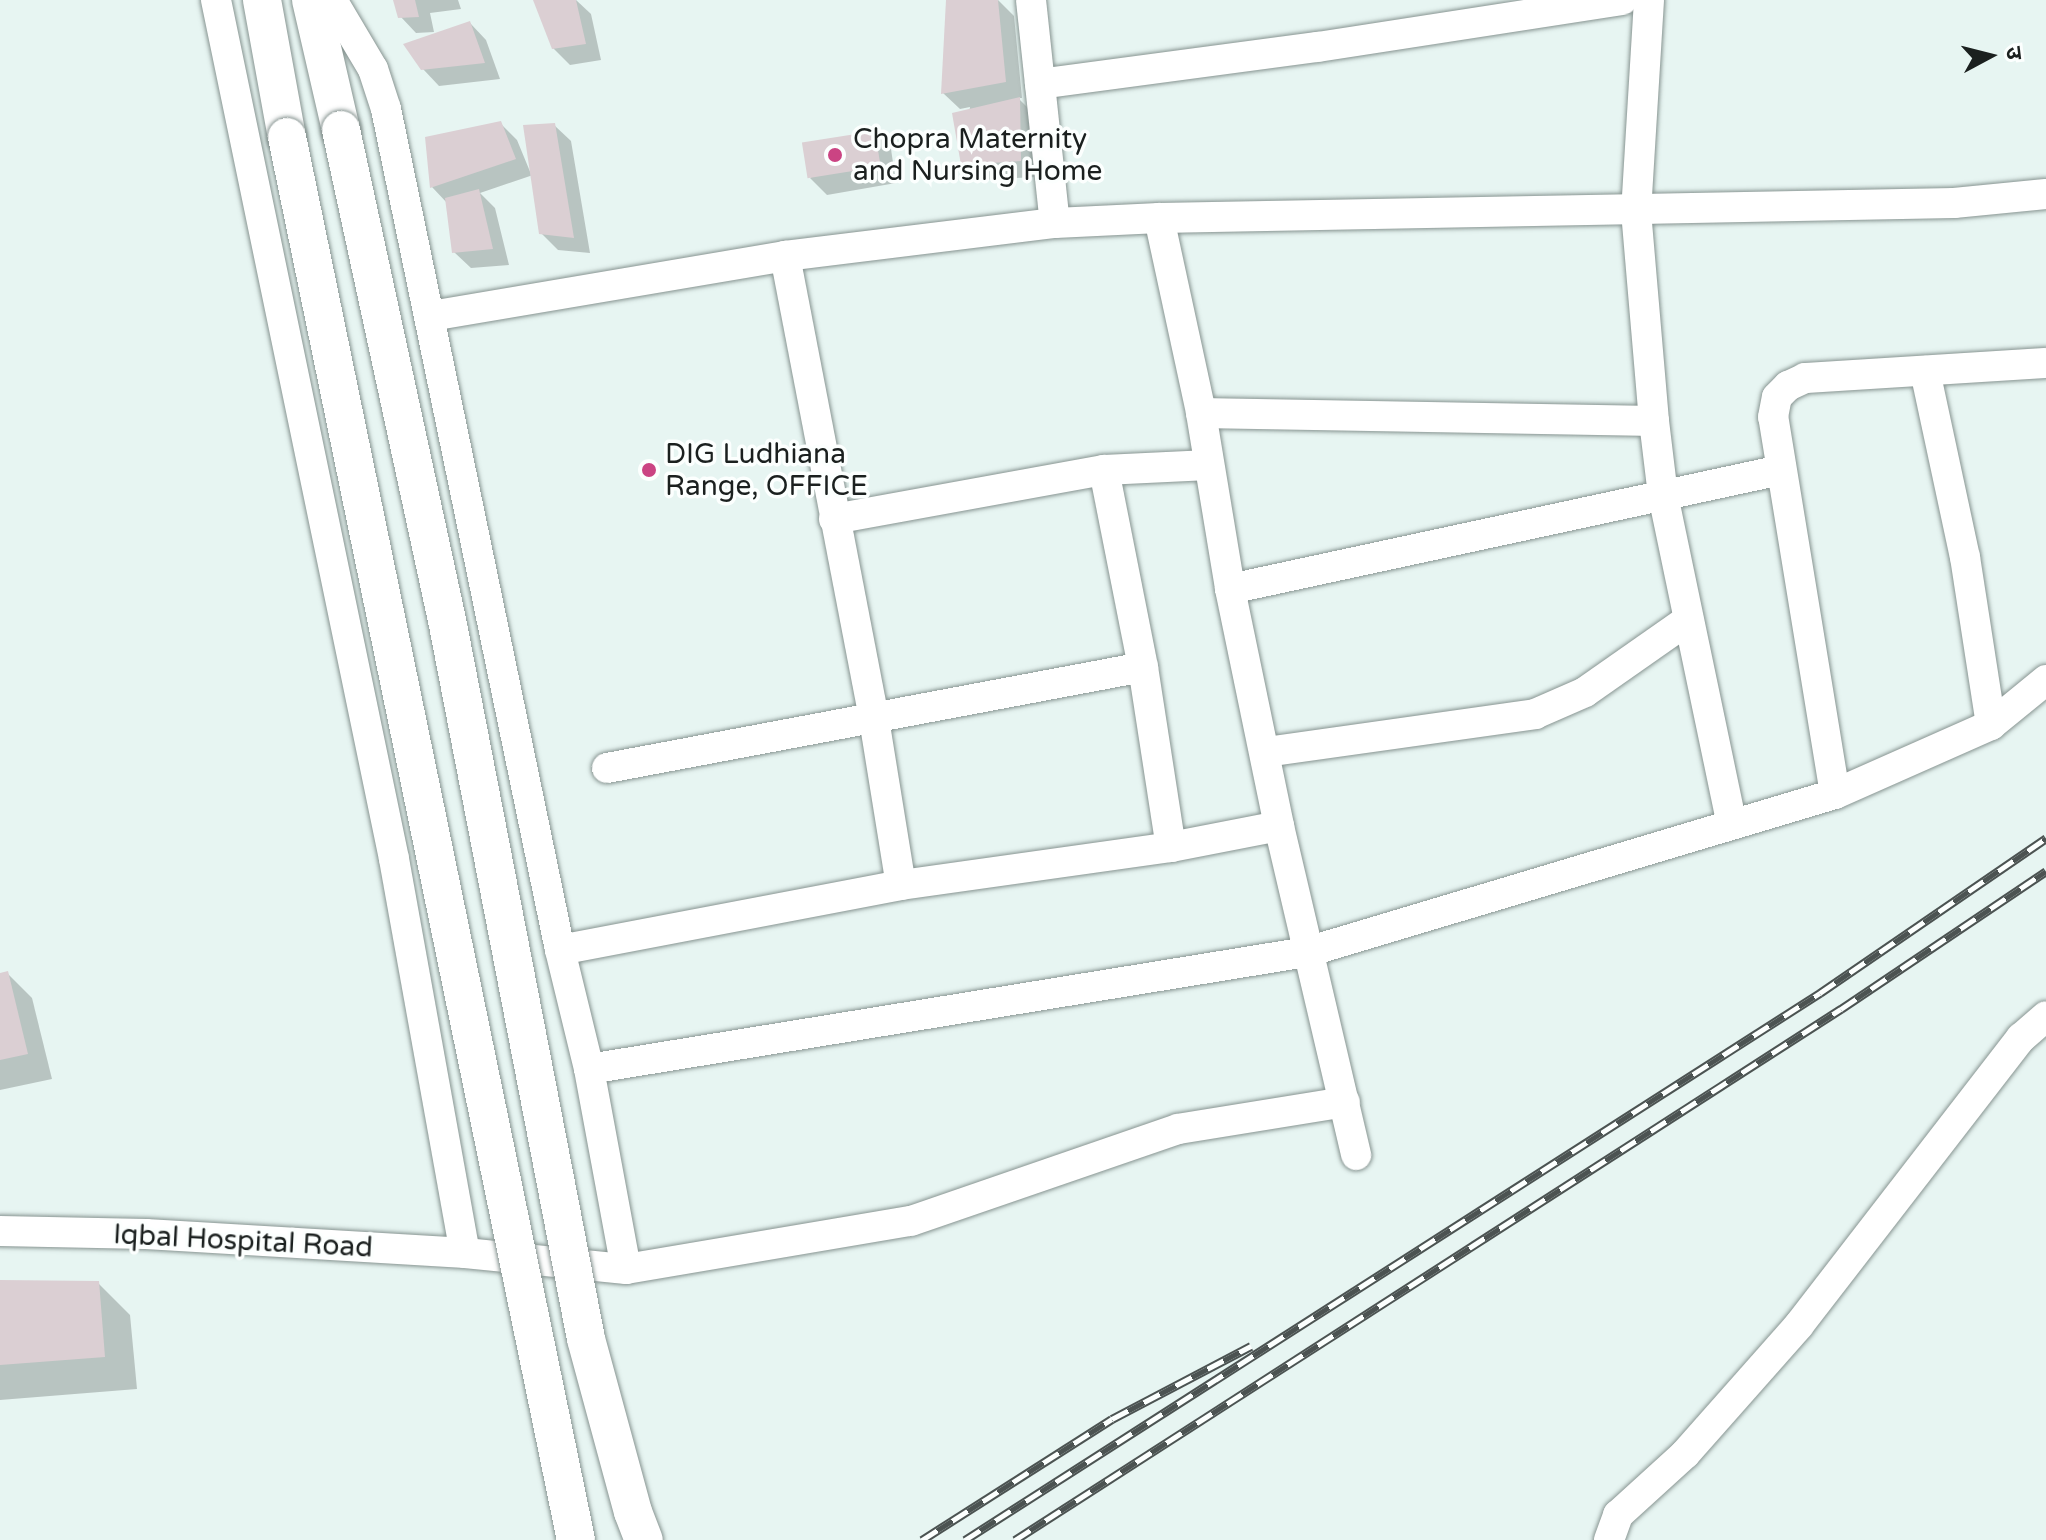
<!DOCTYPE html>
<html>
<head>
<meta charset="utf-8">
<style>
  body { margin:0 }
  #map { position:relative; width:2046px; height:1540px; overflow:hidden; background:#e7f5f2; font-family:"Varela Round","Noto Sans Devanagari",sans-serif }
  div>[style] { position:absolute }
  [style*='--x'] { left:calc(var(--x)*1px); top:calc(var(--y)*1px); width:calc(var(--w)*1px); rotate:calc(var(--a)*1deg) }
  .shadow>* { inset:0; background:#0003 }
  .building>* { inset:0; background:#dbcfd3; transform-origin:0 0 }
  .roads { filter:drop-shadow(0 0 2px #879491) drop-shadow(0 0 2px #879491) }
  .minor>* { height:30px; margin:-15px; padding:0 15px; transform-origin:15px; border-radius:15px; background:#fff }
  .tertiary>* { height:38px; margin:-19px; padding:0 19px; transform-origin:19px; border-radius:19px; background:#fff }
  .rail>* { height:9px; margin-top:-4.5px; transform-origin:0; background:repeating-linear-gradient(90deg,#fcfffe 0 18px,#4c5352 0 36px); box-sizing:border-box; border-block:2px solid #4c5352 }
  .bridges { filter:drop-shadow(0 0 2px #879491) drop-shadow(0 0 2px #879491) }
  .tertiary-bridge>* { height:38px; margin:-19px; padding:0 19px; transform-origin:19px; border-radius:19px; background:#fff }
  .dots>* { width:22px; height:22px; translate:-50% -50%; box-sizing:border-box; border:4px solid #fcfffe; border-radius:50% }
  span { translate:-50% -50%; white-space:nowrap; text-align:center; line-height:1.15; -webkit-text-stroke:7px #fcfffe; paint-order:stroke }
  .poi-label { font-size:28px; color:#1b201f }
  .left { translate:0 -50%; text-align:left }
  .street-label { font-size:28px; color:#1b201f }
  .north { position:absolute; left:1950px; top:16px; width:80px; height:80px; -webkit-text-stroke:6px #fcfffe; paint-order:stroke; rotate:83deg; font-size:22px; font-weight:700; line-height:32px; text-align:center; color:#1b201f }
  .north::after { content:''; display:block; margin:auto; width:28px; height:36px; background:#1b201f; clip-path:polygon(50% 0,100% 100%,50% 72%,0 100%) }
</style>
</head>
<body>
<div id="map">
  <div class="shadow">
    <i style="clip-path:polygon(395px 0,458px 0,461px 9px,430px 13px,434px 32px,416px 33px,400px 16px)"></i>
    <i style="clip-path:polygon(535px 0,576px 0,591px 14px,601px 60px,570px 65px,553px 48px)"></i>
    <i style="clip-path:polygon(977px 0,998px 0,1014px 16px,1022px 98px,1018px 98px,1035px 115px,1037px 177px,979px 180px,962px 164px,970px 107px,960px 109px,943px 93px)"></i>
    <i style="clip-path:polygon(470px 23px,486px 40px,500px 79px,439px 86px,423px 69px)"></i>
    <i style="clip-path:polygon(501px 124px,517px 140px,531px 174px,554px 125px,571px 141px,590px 253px,558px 250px,541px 233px,533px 175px,480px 193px,495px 208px,509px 265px,471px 268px,454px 252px,448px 204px,432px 187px)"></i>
    <i style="clip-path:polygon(875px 133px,891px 149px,896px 183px,827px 195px,810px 178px)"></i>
    <i style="clip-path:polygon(7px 973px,32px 998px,52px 1079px,0 1090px,0 975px)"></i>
    <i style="clip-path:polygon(0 1282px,98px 1283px,130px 1315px,137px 1389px,0 1400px)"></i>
  </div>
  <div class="building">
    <i style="clip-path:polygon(393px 0,415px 0,419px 17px,398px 18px)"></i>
    <i style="clip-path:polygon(533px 0,576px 0,586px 44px,552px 49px)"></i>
    <i style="clip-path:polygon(946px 0,998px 0,1006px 82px,941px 94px)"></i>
    <i style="clip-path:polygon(470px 21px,485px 63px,421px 70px,403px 44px)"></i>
    <i style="clip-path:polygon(1020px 97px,1021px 161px,961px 165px,952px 113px)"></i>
    <i style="clip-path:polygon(501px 121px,516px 159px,430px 188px,425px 137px)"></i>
    <i style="clip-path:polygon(555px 123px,574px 238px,539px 234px,523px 125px)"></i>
    <i style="left:875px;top:131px;width:36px;height:74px;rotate:81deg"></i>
    <i style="clip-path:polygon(479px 189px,493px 249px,452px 253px,445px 198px)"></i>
    <i style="clip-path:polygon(8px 971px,28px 1054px,0 1060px,0 973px)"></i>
    <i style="clip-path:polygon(0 1280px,99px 1281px,105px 1357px,0 1365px)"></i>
  </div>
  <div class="roads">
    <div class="minor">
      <i style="--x:216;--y:0;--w:877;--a:78.29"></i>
      <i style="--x:394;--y:859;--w:400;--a:79.8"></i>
      <i style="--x:332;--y:0;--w:80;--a:59.3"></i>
      <i style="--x:373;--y:69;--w:42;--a:72"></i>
      <i style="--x:386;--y:109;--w:859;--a:78.31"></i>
      <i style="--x:560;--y:950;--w:122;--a:76.3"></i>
      <i style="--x:589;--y:1069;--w:203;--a:79.5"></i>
      <i style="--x:1031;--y:0;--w:224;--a:83.9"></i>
      <i style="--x:1649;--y:0;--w:211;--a:93.5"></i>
      <i style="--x:1636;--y:211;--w:211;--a:85.1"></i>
      <i style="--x:1654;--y:421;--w:75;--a:83.1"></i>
      <i style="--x:1663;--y:495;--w:336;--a:78.2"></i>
      <i style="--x:1040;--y:84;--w:280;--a:-7.6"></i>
      <i style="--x:1318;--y:47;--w:308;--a:-8.8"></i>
      <i style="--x:1159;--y:218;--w:199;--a:77.8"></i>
      <i style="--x:1201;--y:413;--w:178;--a:80.6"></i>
      <i style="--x:1230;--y:589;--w:242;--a:78.3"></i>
      <i style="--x:1279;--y:826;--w:338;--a:76.8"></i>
      <i style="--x:785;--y:256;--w:471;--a:79.1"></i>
      <i style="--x:874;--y:719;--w:168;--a:80.8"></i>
      <i style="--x:431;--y:316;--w:359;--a:-9.6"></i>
      <i style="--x:785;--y:256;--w:272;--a:-7"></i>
      <i style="--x:1055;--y:223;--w:104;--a:-2.8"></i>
      <i style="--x:1159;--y:218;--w:795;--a:-1.08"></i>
      <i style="--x:1954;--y:203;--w:92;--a:-5.6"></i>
      <i style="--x:1925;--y:371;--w:190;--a:77.9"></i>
      <i style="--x:1965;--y:557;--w:170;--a:81.2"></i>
      <i style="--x:1201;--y:413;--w:453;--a:1"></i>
      <i style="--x:1104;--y:470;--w:201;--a:78.8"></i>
      <i style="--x:1143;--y:667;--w:182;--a:81.2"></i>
      <i style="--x:834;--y:519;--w:274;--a:-10.3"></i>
      <i style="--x:1104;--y:470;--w:105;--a:-2.7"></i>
      <i style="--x:1230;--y:589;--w:564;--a:-12.19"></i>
      <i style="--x:1266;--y:752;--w:272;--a:-8"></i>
      <i style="--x:1535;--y:714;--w:55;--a:-23.7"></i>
      <i style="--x:1585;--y:692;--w:126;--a:-35"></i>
      <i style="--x:607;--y:768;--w:545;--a:-10.67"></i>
      <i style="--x:1835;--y:794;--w:382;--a:-99.3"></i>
      <i style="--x:1773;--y:417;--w:20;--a:-79"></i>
      <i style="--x:1777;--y:397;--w:16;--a:-45"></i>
      <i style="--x:1788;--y:386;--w:19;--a:-25"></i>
      <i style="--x:1805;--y:378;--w:241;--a:-3.6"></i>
      <i style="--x:560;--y:950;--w:347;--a:-10.8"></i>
      <i style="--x:901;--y:885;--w:273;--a:-8"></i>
      <i style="--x:1171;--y:847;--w:110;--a:-11"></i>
      <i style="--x:589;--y:1069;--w:727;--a:-9.26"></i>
      <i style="--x:1307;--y:952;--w:551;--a:-16.66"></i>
      <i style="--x:1835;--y:794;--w:171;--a:-23.9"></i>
      <i style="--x:1991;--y:725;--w:71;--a:-39.3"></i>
      <i style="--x:0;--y:1231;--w:146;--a:1.2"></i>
      <i style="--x:146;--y:1234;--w:320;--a:3.4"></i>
      <i style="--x:465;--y:1253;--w:162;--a:5.7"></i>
      <i style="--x:626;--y:1269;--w:289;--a:-9.6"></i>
      <i style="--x:911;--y:1221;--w:282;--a:-19"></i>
      <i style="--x:1178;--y:1129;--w:169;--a:-9.2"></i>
      <i style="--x:1609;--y:1540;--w:27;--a:-70"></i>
      <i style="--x:1618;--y:1515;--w:91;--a:-42.3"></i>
      <i style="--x:1685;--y:1454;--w:172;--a:-48.5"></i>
      <i style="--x:1799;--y:1325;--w:363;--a:-52.3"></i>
      <i style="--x:2021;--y:1038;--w:33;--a:-41"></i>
    </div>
    <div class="tertiary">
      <i style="--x:262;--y:0;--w:139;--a:79.7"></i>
      <i style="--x:311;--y:0;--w:133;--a:77"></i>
    </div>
  </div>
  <div class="rail">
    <i style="--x:922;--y:1540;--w:225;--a:-32.5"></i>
    <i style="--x:1112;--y:1419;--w:157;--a:-27.7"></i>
    <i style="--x:965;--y:1540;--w:1015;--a:-32.61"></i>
    <i style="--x:1820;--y:993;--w:274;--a:-34.4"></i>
    <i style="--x:1015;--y:1540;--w:982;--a:-32.74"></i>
    <i style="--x:1841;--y:1009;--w:247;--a:-33.9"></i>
  </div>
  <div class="bridges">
    <div class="tertiary-bridge">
      <i style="--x:341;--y:130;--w:506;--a:77.8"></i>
      <i style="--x:448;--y:625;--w:727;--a:79.06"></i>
      <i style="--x:586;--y:1339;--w:179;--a:74.8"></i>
      <i style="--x:633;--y:1512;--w:30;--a:69"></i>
      <i style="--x:287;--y:137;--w:1432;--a:78.36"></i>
    </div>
  </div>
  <div class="dots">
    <i style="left:835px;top:155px;background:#cb4483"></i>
    <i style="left:649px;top:470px;background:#cb4483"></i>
  </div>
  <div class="poi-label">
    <span class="left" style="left:853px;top:155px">Chopra Maternity<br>and Nursing Home</span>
    <span class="left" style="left:665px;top:470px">DIG Ludhiana<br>Range, OFFICE</span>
  </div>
  <div class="street-label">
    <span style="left:243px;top:1241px;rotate:3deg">Iqbal Hospital Road</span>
  </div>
  <div class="north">उ</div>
</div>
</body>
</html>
